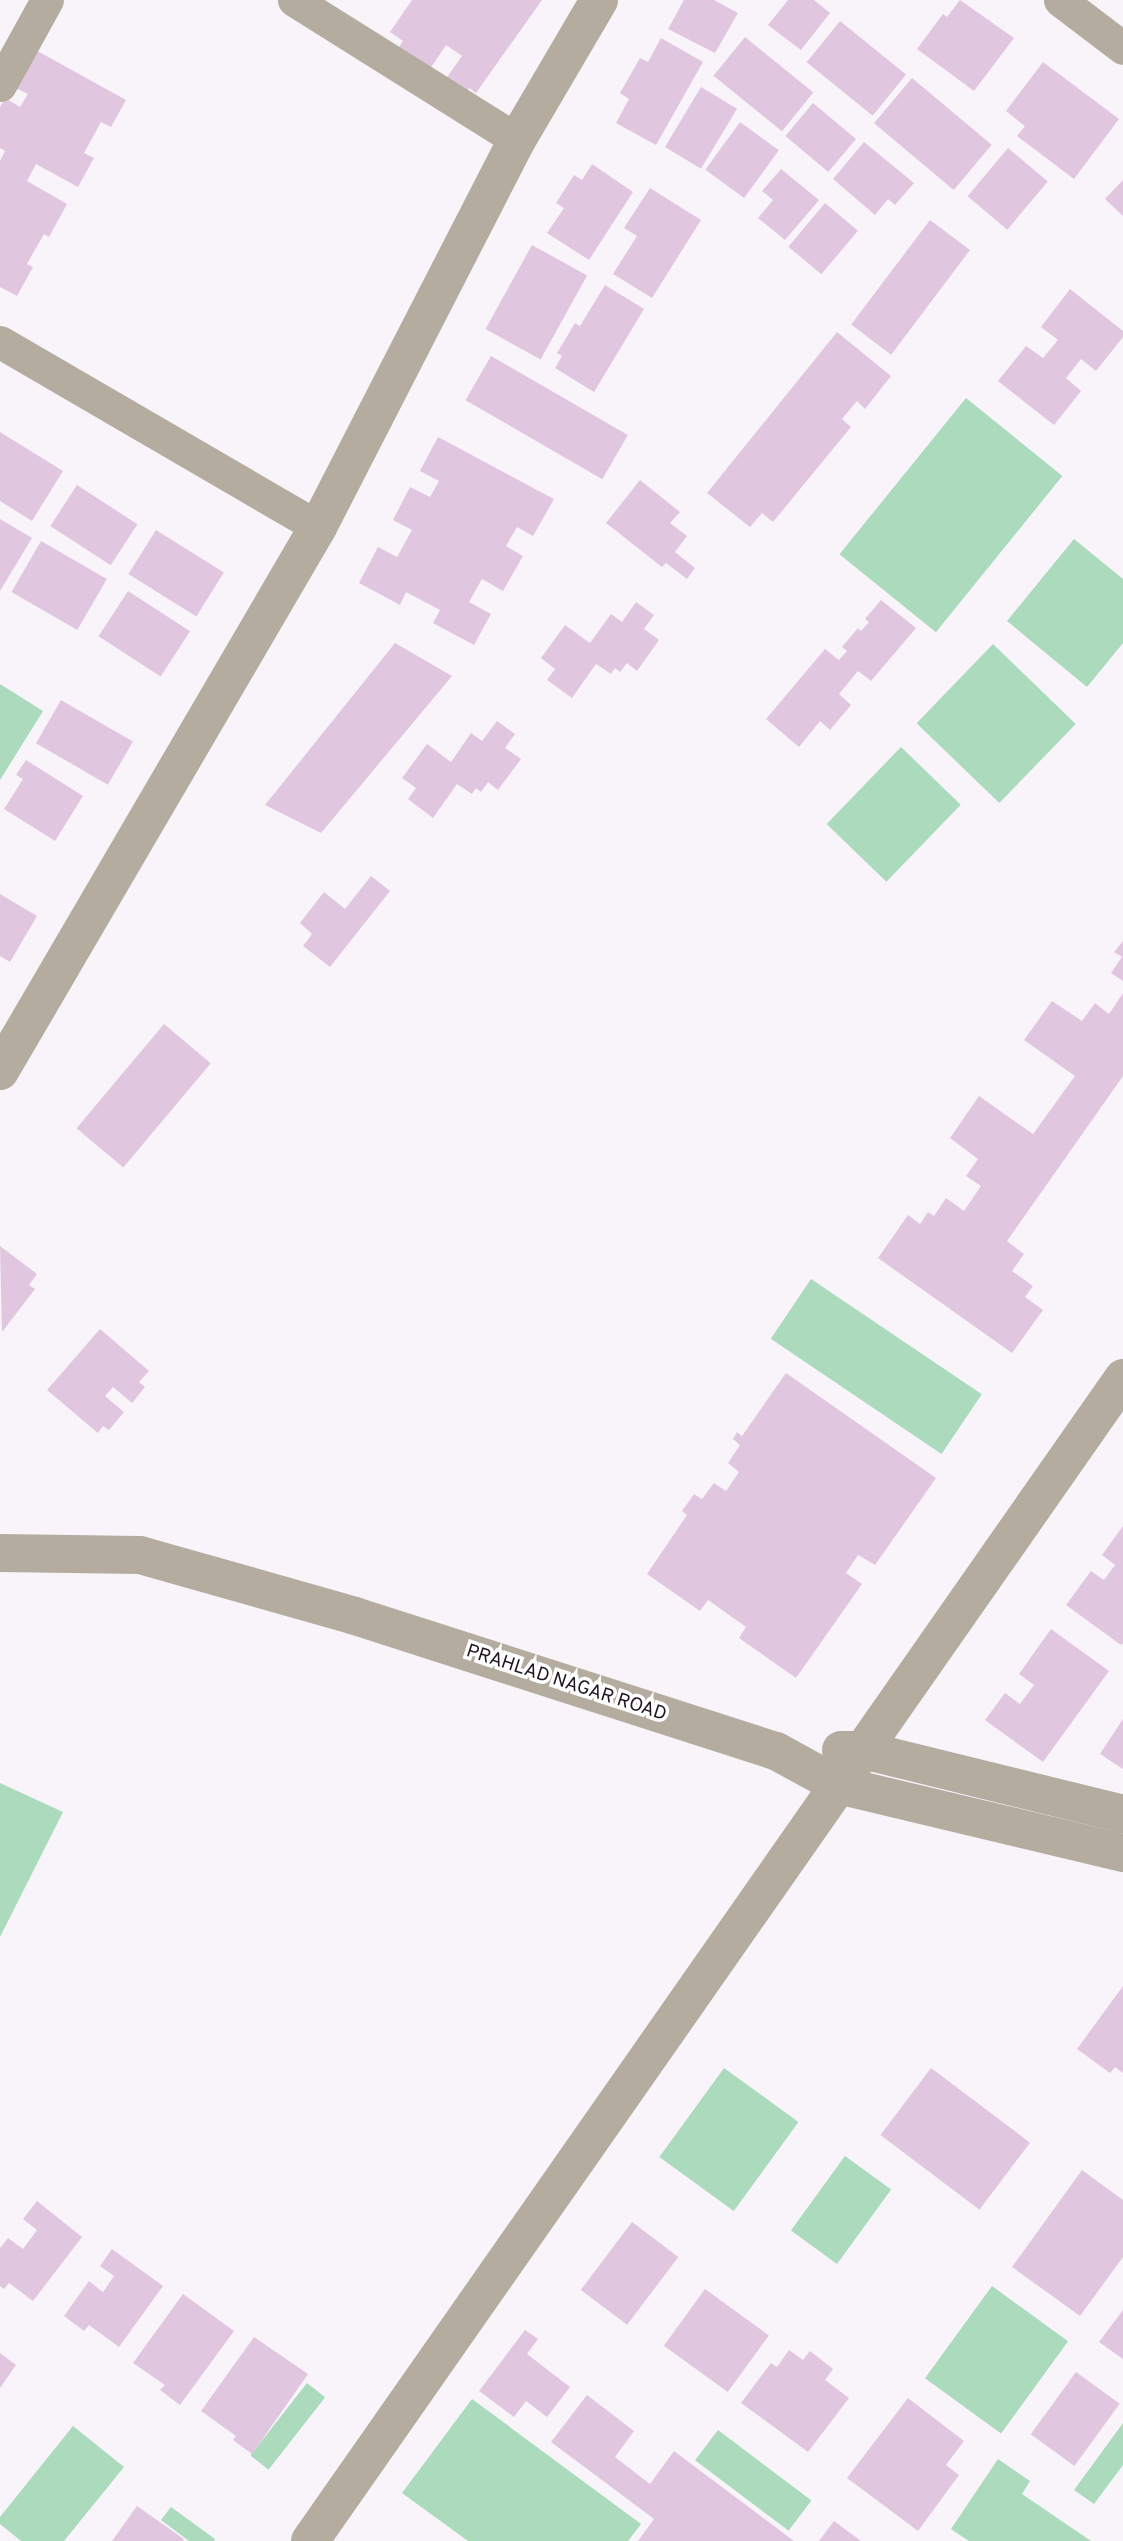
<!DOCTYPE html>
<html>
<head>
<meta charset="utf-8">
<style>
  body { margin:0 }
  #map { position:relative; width:1123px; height:2541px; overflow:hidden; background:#f8f4fa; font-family:Overpass,sans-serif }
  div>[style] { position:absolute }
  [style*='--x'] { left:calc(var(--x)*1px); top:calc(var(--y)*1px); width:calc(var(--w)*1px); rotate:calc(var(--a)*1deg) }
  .green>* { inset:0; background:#abdabd; transform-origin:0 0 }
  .building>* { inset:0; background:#e1c6e0; transform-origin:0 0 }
  .minor>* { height:33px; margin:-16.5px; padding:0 16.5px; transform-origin:16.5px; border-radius:16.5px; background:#b4ac9f }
  .tertiary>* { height:38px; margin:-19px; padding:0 19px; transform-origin:19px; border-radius:19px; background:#b4ac9f }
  span { translate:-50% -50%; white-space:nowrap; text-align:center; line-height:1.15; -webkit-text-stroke:7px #fff; paint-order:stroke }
  .street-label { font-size:19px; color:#1e1722 }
</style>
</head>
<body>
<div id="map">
  <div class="green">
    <i style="left:966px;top:398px;width:124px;height:201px;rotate:39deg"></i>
    <i style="clip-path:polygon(1074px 539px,1123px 579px,1123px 643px,1087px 687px,1007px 621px)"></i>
    <i style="left:993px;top:644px;width:115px;height:110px;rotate:44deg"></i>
    <i style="clip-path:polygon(0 684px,43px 711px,0 780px)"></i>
    <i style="left:901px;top:747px;width:83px;height:107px;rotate:44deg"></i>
    <i style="left:811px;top:1279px;width:206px;height:72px;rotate:34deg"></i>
    <i style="clip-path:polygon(0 1783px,63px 1812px,0 1937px)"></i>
    <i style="left:724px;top:2068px;width:92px;height:110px;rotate:36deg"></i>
    <i style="left:845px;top:2156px;width:57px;height:92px;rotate:36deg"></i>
    <i style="left:992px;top:2286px;width:94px;height:114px;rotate:36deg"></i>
    <i style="left:307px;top:2383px;width:23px;height:92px;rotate:38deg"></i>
    <i style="clip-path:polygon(472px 2399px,641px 2524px,628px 2541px,468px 2541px,402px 2493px)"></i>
    <i style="clip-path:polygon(1123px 2423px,1123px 2465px,1094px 2504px,1074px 2490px)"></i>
    <i style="clip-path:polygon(73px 2426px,124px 2467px,64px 2541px,21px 2541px,0 2524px,0 2517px)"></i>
    <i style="left:718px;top:2430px;width:117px;height:38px;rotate:37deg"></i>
    <i style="clip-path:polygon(998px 2459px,1030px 2481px,1022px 2494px,1091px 2541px,969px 2541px,951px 2529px)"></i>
    <i style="clip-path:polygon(171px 2507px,215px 2539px,214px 2541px,189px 2541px,161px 2520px)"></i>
  </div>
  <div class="building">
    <i style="clip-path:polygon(412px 0,542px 0,476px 93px,469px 88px,465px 94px,445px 80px,462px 56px,446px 45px,430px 69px,399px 47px,403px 41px,390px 32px)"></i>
    <i style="clip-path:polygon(684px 0,714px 0,738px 13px,715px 53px,668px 29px)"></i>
    <i style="clip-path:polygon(788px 0,814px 0,830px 13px,801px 50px,768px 25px)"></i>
    <i style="clip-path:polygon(960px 0,1014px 38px,974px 91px,917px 49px,943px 14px,947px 17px)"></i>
    <i style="left:840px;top:21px;width:85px;height:53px;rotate:39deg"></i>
    <i style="left:745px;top:37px;width:88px;height:50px;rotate:39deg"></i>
    <i style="clip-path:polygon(661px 38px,703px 62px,656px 145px,616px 123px,629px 99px,620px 93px,640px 58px,648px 62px)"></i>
    <i style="clip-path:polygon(32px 48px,126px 100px,111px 127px,101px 122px,84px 153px,94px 158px,78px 187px,36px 164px,27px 181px,67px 204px,49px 237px,44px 234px,27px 264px,33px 267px,17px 296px,0 287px,0 161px,5px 151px,0 148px,0 107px,5px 98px,20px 107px,28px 94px,12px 86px)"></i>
    <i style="clip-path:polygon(1043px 62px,1119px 119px,1074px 179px,1017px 136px,1025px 126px,1006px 111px)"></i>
    <i style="left:912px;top:78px;width:104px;height:59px;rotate:40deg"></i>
    <i style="left:701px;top:87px;width:42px;height:70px;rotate:31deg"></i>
    <i style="left:813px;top:103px;width:56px;height:43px;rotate:40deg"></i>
    <i style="left:740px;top:122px;width:48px;height:59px;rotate:36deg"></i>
    <i style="clip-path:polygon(864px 142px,914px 183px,895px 205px,888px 199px,875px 215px,833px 179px)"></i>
    <i style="left:1008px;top:148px;width:52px;height:63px;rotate:40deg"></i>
    <i style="clip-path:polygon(592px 164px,633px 192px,589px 260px,547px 233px,564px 208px,556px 203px,574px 175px,582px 180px)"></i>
    <i style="clip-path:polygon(781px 169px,819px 200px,785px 240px,758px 218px,773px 200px,762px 191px)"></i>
    <i style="clip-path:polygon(1123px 180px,1123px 216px,1105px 199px)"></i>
    <i style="clip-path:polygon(650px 188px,701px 220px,652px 298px,613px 274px,637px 236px,624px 228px)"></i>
    <i style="left:825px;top:203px;width:43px;height:57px;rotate:40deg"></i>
    <i style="left:930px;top:220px;width:50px;height:131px;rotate:37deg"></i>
    <i style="left:532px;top:245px;width:63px;height:96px;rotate:29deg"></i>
    <i style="clip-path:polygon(605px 285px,644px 309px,594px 392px,555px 368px,562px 356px,557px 353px,575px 323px,580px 326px)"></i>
    <i style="clip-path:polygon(1070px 289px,1123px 331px,1123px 337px,1096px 371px,1081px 359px,1066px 378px,1081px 391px,1054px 425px,998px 381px,1026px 346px,1043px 358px,1058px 340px,1041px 327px)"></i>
    <i style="clip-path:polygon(837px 332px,891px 376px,865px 409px,857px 401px,842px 419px,851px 427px,773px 522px,762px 513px,750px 527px,707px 493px)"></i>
    <i style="left:491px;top:356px;width:158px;height:51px;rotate:30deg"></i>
    <i style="clip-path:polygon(0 432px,63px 471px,32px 521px,0 501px)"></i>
    <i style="clip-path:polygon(438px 437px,554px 499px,533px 536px,517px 527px,506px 546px,523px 556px,503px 591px,482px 579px,469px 602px,491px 614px,474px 645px,433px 623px,440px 610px,406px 592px,400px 605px,359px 583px,378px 547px,397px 557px,412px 530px,393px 520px,410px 487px,430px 497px,439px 481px,420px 471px)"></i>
    <i style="clip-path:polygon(640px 480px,680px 512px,670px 523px,687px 536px,675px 552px,695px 568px,687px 579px,666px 563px,662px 567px,606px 523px)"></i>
    <i style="left:77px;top:485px;width:72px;height:49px;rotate:33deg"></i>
    <i style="clip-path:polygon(0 519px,32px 538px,0 591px)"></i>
    <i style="left:156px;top:530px;width:80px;height:52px;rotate:32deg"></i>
    <i style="left:41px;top:541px;width:76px;height:59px;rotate:30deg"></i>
    <i style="left:128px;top:591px;width:74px;height:54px;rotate:33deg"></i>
    <i style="clip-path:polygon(881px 600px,916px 628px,871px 681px,858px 671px,839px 694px,851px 705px,830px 730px,820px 721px,799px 747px,766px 719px,825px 649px,839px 660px,847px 651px,842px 647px,858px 628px,861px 631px,869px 622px,865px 619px)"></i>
    <i style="clip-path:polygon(636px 602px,654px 615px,644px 629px,659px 640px,637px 671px,627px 663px,620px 672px,615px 668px,611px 674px,596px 664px,572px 698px,547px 680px,555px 669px,541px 658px,565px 625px,590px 643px,611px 614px,622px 622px)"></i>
    <i style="clip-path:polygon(395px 643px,452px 676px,321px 833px,265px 805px)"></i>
    <i style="left:61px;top:700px;width:83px;height:50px;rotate:30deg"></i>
    <i style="clip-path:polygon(497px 721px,515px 734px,505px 748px,521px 759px,498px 790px,488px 782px,481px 792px,476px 788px,472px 794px,457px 784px,433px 818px,408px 799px,416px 788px,402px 778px,427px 744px,451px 762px,471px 733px,482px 741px)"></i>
    <i style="clip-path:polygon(26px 760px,83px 796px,55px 841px,4px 809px,23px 779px,16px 775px)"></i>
    <i style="clip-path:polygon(371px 876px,390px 891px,330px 967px,303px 946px,312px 934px,300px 923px,324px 892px,345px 909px)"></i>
    <i style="clip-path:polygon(0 894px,37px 916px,10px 962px,0 956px)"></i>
    <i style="clip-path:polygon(1123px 941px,1123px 981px,1111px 973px,1122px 957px,1114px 952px)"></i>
    <i style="clip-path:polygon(1123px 993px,1123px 1076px,1007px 1241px,1024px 1254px,1012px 1271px,1033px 1286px,1025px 1297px,1043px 1310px,1012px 1353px,878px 1258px,908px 1215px,920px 1224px,928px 1212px,934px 1216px,946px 1198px,964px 1211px,981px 1186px,966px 1176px,978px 1159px,950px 1138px,979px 1096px,1033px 1134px,1075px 1076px,1024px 1040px,1052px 1001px,1082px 1021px,1095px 1003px,1109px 1014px)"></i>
    <i style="left:164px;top:1024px;width:61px;height:136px;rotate:40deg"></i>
    <i style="clip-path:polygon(0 1246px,37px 1274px,29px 1285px,35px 1289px,2px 1332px)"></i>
    <i style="clip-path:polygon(100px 1329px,149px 1371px,139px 1382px,145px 1387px,132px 1403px,113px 1387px,105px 1396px,124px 1412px,109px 1430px,103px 1426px,98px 1433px,47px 1390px)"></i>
    <i style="clip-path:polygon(786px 1373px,936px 1478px,875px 1565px,858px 1555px,846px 1573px,862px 1584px,796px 1678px,739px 1638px,746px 1627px,708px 1600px,700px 1611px,647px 1574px,687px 1515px,682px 1511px,694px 1494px,702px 1499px,714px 1483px,726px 1491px,739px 1472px,728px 1463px,740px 1445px,733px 1439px,737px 1432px,742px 1436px)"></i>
    <i style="clip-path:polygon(1123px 1526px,1123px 1643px,1121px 1645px,1066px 1605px,1091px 1571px,1104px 1580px,1115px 1565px,1102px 1555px)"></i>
    <i style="clip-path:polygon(1051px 1629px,1109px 1671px,1043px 1762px,985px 1720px,1005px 1693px,1020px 1704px,1034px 1685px,1019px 1674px)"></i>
    <i style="clip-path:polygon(1123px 1719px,1123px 1769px,1100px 1754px)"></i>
    <i style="clip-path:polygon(1123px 1986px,1123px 2073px,1115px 2067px,1110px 2073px,1077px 2049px)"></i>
    <i style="left:931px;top:2068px;width:124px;height:84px;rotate:37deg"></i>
    <i style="clip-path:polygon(1082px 2170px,1123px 2200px,1123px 2257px,1080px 2316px,1012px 2267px)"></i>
    <i style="clip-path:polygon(37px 2201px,82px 2237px,33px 2301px,9px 2283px,4px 2289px,0 2286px,0 2248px,8px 2238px,23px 2249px,37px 2230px,23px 2219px)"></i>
    <i style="left:632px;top:2222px;width:58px;height:85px;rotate:37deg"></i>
    <i style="clip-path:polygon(112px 2249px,163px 2286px,119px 2347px,89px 2325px,84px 2331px,64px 2316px,89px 2281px,103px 2292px,114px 2276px,100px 2266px)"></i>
    <i style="left:705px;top:2289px;width:79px;height:70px;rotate:36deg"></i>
    <i style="clip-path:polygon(183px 2294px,234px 2331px,180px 2405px,160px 2390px,165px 2385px,133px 2363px)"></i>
    <i style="clip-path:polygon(1123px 2310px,1123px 2359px,1099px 2342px)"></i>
    <i style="clip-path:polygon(525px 2330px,538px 2339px,527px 2354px,570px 2387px,547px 2417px,526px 2401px,514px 2417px,479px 2391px)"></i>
    <i style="clip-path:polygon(254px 2337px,308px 2374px,252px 2454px,233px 2440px,236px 2436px,201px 2411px)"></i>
    <i style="clip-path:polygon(789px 2350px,803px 2360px,810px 2351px,833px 2369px,825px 2380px,849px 2398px,808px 2452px,741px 2403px,771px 2363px,777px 2367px)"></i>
    <i style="clip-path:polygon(0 2353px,16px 2365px,0 2388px)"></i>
    <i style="left:1076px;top:2372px;width:54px;height:77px;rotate:36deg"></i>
    <i style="clip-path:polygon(587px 2395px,634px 2431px,615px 2457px,650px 2484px,674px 2451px,794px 2541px,638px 2541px,654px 2519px,551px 2442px)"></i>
    <i style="clip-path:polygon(908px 2398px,964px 2441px,946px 2465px,959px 2475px,918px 2531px,847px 2478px)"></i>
    <i style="clip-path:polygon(137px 2506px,184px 2539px,183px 2541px,112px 2541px)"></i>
    <i style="clip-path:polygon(834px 2521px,861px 2541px,819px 2541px)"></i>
  </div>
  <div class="minor">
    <i style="--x:294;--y:0;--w:263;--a:32.1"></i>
    <i style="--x:1060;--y:0;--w:79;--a:37.3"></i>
    <i style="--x:0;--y:85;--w:97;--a:-61.1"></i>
    <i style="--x:0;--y:342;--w:368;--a:30.2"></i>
  </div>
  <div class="tertiary">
    <i style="--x:0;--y:1071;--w:630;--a:-59.69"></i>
    <i style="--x:318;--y:527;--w:435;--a:-62.8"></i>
    <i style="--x:517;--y:140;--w:162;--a:-59.6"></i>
    <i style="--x:0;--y:1553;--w:140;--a:0.8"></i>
    <i style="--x:140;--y:1555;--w:223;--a:15.8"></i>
    <i style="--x:355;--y:1616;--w:442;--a:17.8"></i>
    <i style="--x:776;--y:1751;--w:71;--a:28.7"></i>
    <i style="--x:838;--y:1785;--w:293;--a:13.4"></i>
    <i style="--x:841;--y:1750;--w:22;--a:0"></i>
    <i style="--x:863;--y:1750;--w:268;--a:13.8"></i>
    <i style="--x:310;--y:2541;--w:1419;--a:-55.04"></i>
  </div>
  <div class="street-label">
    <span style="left:566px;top:1684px;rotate:18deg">PRAHLAD NAGAR ROAD</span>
  </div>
</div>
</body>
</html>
